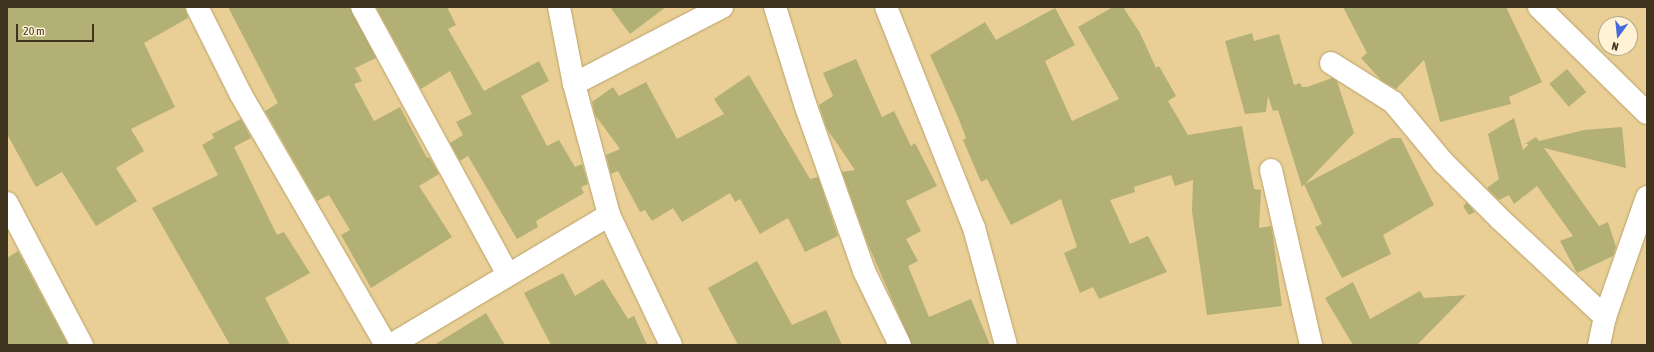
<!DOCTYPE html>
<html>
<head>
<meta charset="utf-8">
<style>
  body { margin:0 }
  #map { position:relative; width:1654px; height:352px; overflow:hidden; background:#e9cf96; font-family:"Asap Condensed",sans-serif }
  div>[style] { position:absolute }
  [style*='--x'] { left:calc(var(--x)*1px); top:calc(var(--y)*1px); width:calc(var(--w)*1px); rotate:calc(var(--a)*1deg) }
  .building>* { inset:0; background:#b2b074; transform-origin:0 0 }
  .roads { filter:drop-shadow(0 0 1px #baa169) drop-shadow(0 0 1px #baa169) }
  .street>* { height:22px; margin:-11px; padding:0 11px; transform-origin:11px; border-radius:11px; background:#fff }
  span { translate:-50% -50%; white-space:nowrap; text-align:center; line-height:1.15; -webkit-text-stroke:3px #fff2d5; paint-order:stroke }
  .frame { position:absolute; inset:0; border:8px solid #3f341d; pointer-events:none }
  .north { position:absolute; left:1598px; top:16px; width:40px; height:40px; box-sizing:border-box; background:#fff2d5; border:1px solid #b2a68b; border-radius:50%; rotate:195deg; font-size:11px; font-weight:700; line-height:16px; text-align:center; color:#3f341d }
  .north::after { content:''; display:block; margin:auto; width:14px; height:18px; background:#456cdf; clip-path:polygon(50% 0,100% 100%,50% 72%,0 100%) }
  .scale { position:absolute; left:16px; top:24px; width:78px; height:18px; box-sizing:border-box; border:2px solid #3f341d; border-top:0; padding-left:5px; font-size:12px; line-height:14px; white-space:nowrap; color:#3f341d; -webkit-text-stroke:3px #fff2d5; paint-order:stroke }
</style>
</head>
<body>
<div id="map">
  <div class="building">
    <i style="clip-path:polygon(7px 7px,185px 7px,188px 18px,144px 43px,175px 107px,131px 129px,144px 151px,116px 168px,137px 201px,96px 226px,62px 172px,36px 187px,7px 134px)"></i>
    <i style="clip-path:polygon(228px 7px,350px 7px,376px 58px,355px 68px,362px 81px,354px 84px,374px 121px,400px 107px,427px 158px,429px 157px,439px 174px,419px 186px,452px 237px,371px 288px,341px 235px,350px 230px,329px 195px,317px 201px,265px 111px,278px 103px)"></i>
    <i style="clip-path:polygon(376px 7px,447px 7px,456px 25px,448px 29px,484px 91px,539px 61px,549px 81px,521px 96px,547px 146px,559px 140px,575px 167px,582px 164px,588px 184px,581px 187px,584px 193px,536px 221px,538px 227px,517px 239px,468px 156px,460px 161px,450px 143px,463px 135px,456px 122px,472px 114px,450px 71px,421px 89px)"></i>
    <i style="clip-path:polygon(610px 7px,666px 7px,630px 34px)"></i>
    <i style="clip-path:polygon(1113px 7px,1123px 7px,1140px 33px,1156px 68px,1159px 66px,1176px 96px,1168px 101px,1188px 135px,1242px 126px,1254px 189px,1261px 190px,1259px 228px,1271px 226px,1273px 236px,1282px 306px,1207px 315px,1192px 211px,1193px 180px,1175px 186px,1171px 175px,1134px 187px,1135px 192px,1110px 200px,1130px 244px,1148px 236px,1167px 272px,1099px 299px,1093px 287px,1080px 293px,1064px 253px,1077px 247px,1061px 199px,1011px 225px,987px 179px,981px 182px,963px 140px,966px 138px,958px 117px,930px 55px,985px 22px,996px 40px,1055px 8px,1075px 45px,1045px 61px,1072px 121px,1119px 99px,1078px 27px)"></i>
    <i style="clip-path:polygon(1343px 7px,1506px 7px,1542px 82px,1509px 97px,1511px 104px,1440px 122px,1424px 60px,1396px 89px,1381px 80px,1361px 58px,1367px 53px)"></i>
    <i style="clip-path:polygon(1252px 33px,1254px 41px,1279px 34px,1294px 85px,1300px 83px,1302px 87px,1307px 87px,1332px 78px,1337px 81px,1354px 133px,1305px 184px,1392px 138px,1401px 138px,1434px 205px,1383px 235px,1391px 254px,1342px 278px,1315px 227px,1322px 224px,1304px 184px,1302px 187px,1278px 110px,1273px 111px,1268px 96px,1266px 112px,1245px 114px,1225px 41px)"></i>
    <i style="clip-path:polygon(856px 59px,882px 117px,894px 111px,911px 146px,915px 143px,937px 186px,906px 201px,921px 231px,906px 239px,918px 261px,908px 266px,929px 317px,971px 299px,990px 345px,912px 345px,867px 242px,842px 172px,855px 170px,827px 129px,819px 105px,833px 96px,823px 73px)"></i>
    <i style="left:1567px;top:69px;width:30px;height:23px;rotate:50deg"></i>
    <i style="clip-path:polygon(749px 75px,810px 179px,818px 177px,838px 236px,805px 252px,788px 218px,760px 234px,740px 199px,735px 202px,730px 193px,682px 222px,673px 208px,652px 221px,645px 210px,640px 212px,618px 171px,611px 174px,606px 155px,620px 149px,595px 115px,592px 102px,613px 87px,619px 96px,646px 82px,677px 139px,724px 114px,714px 99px)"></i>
    <i style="clip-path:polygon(1514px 118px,1523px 150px,1529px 144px,1525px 144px,1536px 137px,1539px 141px,1584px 130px,1622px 127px,1626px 168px,1544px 148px,1599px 226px,1608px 222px,1616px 247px,1613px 256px,1577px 273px,1560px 241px,1573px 236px,1537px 186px,1514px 204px,1509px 195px,1499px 200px,1487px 188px,1499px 179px,1488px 134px)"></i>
    <i style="clip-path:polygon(241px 119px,251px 138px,234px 147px,277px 235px,284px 232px,310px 273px,265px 298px,290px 345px,230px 345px,152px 208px,218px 175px,202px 145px,214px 138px,212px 134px)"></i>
    <i style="clip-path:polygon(1467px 203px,1475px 212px,1469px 215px,1463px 206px)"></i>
    <i style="clip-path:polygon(18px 251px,68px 345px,7px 345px,7px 258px)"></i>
    <i style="clip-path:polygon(757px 261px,792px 325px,826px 310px,842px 345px,738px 345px,708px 288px)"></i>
    <i style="clip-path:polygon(563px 273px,575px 296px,603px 279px,628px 319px,634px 316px,647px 345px,551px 345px,524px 293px)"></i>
    <i style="clip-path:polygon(1353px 282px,1370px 319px,1420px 291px,1424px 298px,1466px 295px,1417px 345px,1353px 345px,1325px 298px)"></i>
    <i style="clip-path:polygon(486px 313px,505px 345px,434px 345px)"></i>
  </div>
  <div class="roads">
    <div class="street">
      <i style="--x:197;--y:7;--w:96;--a:63.4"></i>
      <i style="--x:240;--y:93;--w:291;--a:59.9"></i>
      <i style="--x:362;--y:7;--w:305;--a:61.4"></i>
      <i style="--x:559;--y:7;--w:78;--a:79"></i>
      <i style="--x:574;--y:84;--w:136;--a:75"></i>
      <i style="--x:609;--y:215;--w:144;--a:64.5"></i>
      <i style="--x:775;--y:7;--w:102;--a:72.8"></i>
      <i style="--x:805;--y:104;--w:177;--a:70.5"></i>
      <i style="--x:864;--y:271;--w:82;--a:64.1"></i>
      <i style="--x:886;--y:7;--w:238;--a:68.3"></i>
      <i style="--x:974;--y:228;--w:121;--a:74.7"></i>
      <i style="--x:1539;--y:7;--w:151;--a:44.5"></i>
      <i style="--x:1331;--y:63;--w:73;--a:32.2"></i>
      <i style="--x:1393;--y:102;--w:78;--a:50.2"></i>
      <i style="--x:1443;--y:162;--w:81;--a:45"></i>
      <i style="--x:1500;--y:219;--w:144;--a:43"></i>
      <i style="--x:574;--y:84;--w:167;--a:-27.5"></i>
      <i style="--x:1271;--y:170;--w:180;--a:77.1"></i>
      <i style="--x:7;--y:203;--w:161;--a:62.2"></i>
      <i style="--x:391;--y:345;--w:254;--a:-30.8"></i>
      <i style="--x:1599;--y:345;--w:29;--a:-78"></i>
      <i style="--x:1605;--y:317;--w:127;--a:-70.7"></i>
    </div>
  </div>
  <div class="frame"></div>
  <div class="north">N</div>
  <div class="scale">20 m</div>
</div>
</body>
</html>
